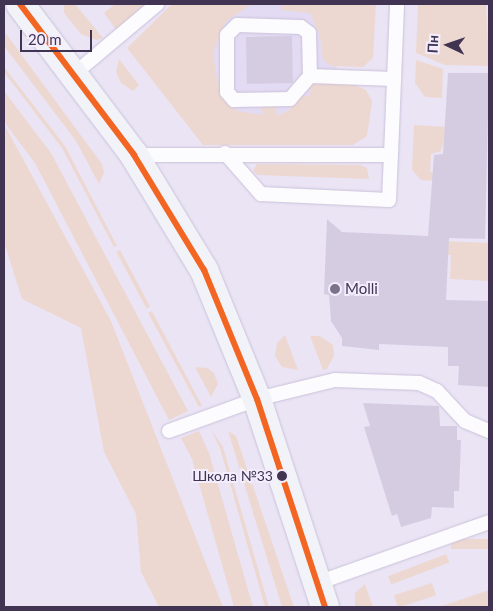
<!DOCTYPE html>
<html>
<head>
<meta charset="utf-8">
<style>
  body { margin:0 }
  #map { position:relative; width:493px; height:611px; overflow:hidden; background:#eae4f5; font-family:Lato,sans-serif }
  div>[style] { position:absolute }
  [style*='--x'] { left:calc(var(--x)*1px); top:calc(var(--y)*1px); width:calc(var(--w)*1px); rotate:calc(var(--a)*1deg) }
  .built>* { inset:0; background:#e3daf3 }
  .green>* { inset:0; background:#edd8d1; transform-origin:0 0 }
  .building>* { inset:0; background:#d5cce2; transform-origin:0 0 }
  .roads { filter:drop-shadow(0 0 1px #cbc1d9) drop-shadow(0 0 1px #cbc1d9) }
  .service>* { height:14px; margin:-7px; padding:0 7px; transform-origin:7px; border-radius:7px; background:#fcfbfe }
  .secondary>* { height:28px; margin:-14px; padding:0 14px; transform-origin:14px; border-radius:14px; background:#f2f3f8 }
  .bus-1>* { height:6px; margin:-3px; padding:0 3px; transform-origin:3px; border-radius:3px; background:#f26522 }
  .dots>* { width:14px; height:14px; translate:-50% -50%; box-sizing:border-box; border:2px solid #f3edfd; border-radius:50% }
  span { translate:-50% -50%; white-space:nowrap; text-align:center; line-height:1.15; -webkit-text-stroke:4px #f3edfd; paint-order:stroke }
  .bus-label { font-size:14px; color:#413453 }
  .right { translate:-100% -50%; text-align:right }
  .poi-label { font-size:15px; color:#413453 }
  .left { translate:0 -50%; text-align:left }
  .frame { position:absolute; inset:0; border:5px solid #413453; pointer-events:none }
  .north { position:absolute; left:423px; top:20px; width:50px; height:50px; -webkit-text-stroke:4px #f3edfd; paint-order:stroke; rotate:273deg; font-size:14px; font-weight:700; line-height:20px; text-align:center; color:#413453 }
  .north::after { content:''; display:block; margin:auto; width:18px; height:22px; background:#413453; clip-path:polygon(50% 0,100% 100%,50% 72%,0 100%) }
  .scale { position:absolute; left:20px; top:30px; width:72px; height:22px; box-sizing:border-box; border:2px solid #413453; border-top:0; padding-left:6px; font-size:15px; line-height:18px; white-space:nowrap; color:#413453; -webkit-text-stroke:4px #f3edfd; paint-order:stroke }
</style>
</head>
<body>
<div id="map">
  <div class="built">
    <i style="clip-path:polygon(228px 4px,336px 4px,337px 130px,222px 133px,162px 71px)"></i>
  </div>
  <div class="green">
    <i style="clip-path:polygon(64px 4px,75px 4px,103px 38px,96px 40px,81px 34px,64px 13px)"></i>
    <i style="clip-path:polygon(115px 4px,145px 4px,117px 31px,104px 13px)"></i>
    <i style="clip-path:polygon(172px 4px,252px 4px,226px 21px,213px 53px,217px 80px,227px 104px,238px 111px,263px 115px,261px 107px,276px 106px,277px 116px,290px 110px,291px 103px,300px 94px,310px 97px,311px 79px,356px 85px,366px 90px,372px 101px,367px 136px,353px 145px,203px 145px,127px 48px)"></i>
    <i style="clip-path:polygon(281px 4px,376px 4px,373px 58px,363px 67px,331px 66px,323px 60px,320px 36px,310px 13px,281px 10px)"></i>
    <i style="clip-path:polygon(418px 4px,486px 4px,489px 66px,445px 65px,416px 53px)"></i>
    <i style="clip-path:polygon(4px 31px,102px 164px,104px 173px,99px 184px,76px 141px,4px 46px)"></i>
    <i style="clip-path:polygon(119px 59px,139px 85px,133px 91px,121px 83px,116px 72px)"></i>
    <i style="clip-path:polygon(416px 60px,443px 69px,442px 98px,425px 97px,415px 83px)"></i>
    <i style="clip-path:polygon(4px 67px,65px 146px,117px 246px,114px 247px,62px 148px,4px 72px)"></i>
    <i style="clip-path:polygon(4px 91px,51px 153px,188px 411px,169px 420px,35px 163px,4px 122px)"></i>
    <i style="clip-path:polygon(4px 124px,111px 321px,223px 607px,159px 607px,141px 572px,136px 514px,104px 452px,81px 328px,22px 299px,4px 242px)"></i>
    <i style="clip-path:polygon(414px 125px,447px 127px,441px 151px,431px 154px,430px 172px,439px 172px,438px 181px,421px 180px,412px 170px)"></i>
    <i style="clip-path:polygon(257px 164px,360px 165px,367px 168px,369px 179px,258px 175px,253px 171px)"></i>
    <i style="clip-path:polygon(441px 241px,489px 243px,489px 281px,450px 279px,451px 255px,440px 254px)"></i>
    <i style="left:120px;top:250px;width:64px;height:4px;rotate:62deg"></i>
    <i style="clip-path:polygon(152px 311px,202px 406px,199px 407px,148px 313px)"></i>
    <i style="clip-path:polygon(285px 335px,298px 370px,282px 367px,275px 356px,277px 343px)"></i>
    <i style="clip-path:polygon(310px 336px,320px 336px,333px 345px,334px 356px,327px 369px,323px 370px)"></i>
    <i style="clip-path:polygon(195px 367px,208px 368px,214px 373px,218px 384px,211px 397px)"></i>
    <i style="clip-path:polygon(210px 428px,223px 447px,269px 607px,265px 607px,220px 448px)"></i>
    <i style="clip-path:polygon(199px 431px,209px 453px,253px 607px,234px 607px,192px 459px,181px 438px)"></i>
    <i style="clip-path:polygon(228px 431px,236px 436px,294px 607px,282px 607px)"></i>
    <i style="left:489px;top:539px;width:10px;height:38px;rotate:90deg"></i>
    <i style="left:446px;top:554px;width:9px;height:62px;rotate:69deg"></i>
    <i style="left:432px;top:583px;width:13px;height:40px;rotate:72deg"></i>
    <i style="clip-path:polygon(365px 584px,373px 607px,355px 607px,355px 593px)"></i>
    <i style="clip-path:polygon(489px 590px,489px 607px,439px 607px)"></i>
  </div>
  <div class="building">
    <i style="left:292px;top:36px;width:47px;height:46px;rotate:89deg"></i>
    <i style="clip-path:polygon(448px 73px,489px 73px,485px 239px,449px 238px,446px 300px,489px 301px,489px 387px,458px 385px,459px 366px,448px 366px,448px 347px,379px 344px,379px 350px,342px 346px,342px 338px,331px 321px,329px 295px,324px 294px,327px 219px,342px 232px,428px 236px,434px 155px,443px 154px)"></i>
    <i style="clip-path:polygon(363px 403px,439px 406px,440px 426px,457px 426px,457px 440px,461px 440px,459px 491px,454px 491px,454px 508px,432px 507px,431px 518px,401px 527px,397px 514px,392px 516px,364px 427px,370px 426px)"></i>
  </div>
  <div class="roads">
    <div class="service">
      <i style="--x:74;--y:74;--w:109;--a:-40.1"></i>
      <i style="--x:310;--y:76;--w:43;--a:-91.3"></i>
      <i style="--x:309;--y:33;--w:10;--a:-143"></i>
      <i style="--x:301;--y:27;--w:64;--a:-178.2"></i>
      <i style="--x:237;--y:25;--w:14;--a:135"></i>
      <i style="--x:227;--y:35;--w:57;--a:90"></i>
      <i style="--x:227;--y:92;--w:11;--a:49"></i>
      <i style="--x:234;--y:100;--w:56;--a:-1"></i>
      <i style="--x:290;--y:99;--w:30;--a:-49"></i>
      <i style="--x:310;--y:76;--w:84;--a:2"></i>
      <i style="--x:225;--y:153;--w:55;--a:48.7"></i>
      <i style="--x:261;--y:194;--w:128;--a:2.7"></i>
      <i style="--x:389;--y:200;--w:45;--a:-87.5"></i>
      <i style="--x:134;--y:155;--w:257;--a:0"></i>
      <i style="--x:391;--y:155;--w:151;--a:-87.7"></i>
      <i style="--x:169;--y:431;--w:94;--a:-20"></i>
      <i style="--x:257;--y:399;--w:80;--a:-13.7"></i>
      <i style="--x:335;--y:380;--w:84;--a:2"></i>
      <i style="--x:419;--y:383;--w:20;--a:24"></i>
      <i style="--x:437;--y:391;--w:41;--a:47"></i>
      <i style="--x:465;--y:421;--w:26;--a:23"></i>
      <i style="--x:317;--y:583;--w:182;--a:-19.5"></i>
    </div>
    <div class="secondary">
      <i style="--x:20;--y:4;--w:189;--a:52.9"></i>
      <i style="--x:134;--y:155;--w:135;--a:58.7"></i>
      <i style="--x:204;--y:270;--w:139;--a:67.7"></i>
      <i style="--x:257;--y:399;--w:219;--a:71.9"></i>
    </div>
  </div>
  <div class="bus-1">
    <i style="--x:20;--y:4;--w:189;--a:52.9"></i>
    <i style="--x:134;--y:155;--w:135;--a:58.7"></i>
    <i style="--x:204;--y:270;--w:139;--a:67.7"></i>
    <i style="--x:257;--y:399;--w:219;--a:71.9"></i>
  </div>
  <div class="dots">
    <i style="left:335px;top:289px;background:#7c728c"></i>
    <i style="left:282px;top:476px;background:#413453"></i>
  </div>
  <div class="bus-label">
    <span class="right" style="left:273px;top:476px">Школа №33</span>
  </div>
  <div class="poi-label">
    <span class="left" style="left:345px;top:289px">Molli</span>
  </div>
  <div class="frame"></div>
  <div class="north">Пн</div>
  <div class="scale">20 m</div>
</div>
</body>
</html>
